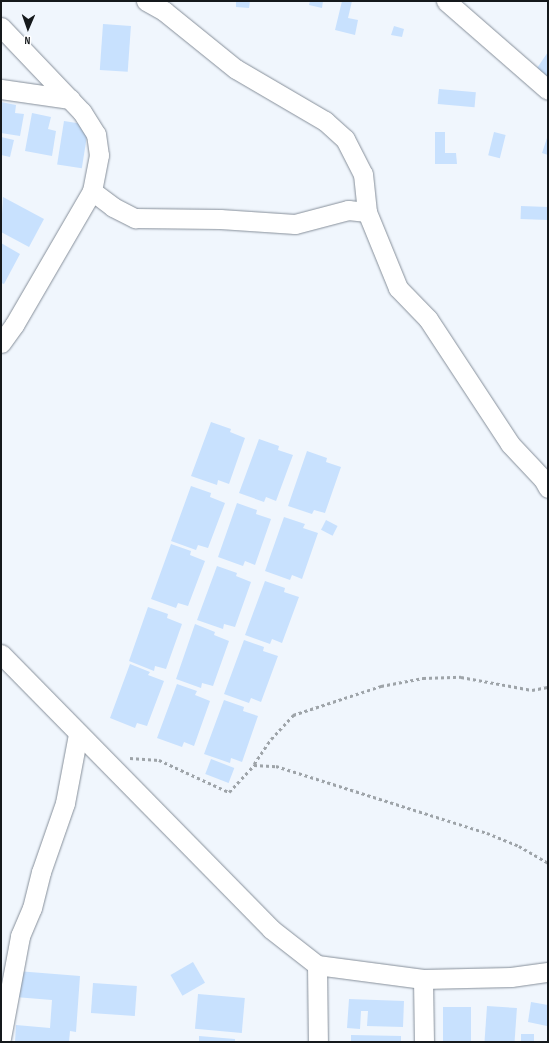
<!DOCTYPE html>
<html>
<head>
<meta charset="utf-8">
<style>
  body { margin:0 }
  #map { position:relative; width:549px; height:1043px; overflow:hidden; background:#f0f6fd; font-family:"Sofia Sans Condensed",sans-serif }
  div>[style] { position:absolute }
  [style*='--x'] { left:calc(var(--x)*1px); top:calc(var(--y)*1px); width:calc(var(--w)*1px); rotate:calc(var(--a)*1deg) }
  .building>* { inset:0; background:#c8e1fe; transform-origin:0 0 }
  .path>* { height:2.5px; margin-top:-1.25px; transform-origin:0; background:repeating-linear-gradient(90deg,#9ea4a9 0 3px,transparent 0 6px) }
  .roads { filter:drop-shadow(0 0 1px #868f9a) drop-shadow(0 0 1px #868f9a) }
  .street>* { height:19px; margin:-9.5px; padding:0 9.5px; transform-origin:9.5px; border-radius:9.5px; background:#fff }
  span { translate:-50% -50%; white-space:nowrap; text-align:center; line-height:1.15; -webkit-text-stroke:4px #fff; paint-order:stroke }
  .frame { position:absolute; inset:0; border:2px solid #15191c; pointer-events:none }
  .north { position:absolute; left:8px; top:8px; width:40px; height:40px; -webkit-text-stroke:3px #fff; paint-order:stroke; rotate:182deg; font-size:11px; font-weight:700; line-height:16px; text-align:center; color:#15191c }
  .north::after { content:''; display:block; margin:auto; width:14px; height:18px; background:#15191c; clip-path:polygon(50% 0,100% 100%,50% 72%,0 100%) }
</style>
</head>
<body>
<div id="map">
  <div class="building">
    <i style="clip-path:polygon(236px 1px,250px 1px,249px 8px,236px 7px)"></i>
    <i style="clip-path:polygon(310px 1px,323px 1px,322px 8px,309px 5px)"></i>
    <i style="clip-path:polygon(342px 1px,352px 1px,348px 18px,358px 20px,355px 35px,335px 30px)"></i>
    <i style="left:103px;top:24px;width:28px;height:46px;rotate:4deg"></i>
    <i style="clip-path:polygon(394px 26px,404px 29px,402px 37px,391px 35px)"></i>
    <i style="clip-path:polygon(548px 52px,548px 80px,535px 71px)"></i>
    <i style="left:439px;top:89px;width:37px;height:15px;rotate:5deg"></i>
    <i style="clip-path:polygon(1px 102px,16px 105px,15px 113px,24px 114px,20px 136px,1px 133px)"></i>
    <i style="clip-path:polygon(32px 113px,51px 117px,48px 129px,56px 131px,52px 156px,25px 151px)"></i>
    <i style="left:64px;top:121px;width:25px;height:44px;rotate:9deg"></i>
    <i style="clip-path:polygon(435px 132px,445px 132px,445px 153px,456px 153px,457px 164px,435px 164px)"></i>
    <i style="left:494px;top:132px;width:12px;height:24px;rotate:14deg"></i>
    <i style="clip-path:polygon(1px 137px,14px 140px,10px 157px,1px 155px)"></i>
    <i style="clip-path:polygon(547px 138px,548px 138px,548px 155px,542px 153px)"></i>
    <i style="clip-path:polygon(3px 197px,44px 219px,29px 247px,1px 232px)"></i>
    <i style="left:521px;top:206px;width:27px;height:13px;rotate:2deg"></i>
    <i style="clip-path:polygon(1px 243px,20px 254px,4px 284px,1px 283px)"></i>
    <i style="clip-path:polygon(211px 422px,231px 429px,230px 432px,245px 438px,229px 484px,218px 480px,217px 485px,191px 476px)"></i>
    <i style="clip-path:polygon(259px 439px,279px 446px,278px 450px,293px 455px,276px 501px,266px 497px,264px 502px,239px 493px)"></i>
    <i style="clip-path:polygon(307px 451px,327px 458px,326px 462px,341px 467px,325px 513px,314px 510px,312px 514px,288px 506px)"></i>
    <i style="clip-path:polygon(191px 486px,211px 493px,210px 497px,225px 503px,208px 548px,198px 545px,196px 550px,171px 541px)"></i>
    <i style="clip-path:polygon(237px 503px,257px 510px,256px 514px,271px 519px,255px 565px,245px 561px,243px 566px,218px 557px)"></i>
    <i style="clip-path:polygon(284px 517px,305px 524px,303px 528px,318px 533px,302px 579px,292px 575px,290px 580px,265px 571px)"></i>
    <i style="left:326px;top:520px;width:13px;height:11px;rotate:27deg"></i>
    <i style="clip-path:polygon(171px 544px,191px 551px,190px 555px,205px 561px,188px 606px,178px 603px,176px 608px,151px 599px)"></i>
    <i style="clip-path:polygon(217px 566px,237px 573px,236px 576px,251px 582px,235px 627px,224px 624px,223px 629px,197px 620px)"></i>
    <i style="clip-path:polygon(265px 581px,285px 588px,284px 592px,299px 597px,282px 643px,272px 639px,270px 644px,245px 635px)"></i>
    <i style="clip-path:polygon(148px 607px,168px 614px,167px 618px,182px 624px,166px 669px,155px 666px,154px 671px,129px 661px)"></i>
    <i style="clip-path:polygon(195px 624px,215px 632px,214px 635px,229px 641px,213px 686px,202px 683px,201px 688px,176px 679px)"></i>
    <i style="clip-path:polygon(244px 640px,264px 647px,263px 651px,278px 656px,261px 702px,251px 698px,249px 703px,224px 694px)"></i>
    <i style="clip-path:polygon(130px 664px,150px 672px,148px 675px,164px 681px,147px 726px,137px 723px,135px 728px,110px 718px)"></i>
    <i style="clip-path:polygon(177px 684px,197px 691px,195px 695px,210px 701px,194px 746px,184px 742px,182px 747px,157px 738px)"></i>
    <i style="clip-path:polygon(224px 700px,244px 707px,243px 711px,258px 716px,242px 762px,231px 758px,230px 763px,204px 754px)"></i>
    <i style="left:211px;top:759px;width:25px;height:16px;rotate:21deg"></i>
    <i style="left:193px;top:962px;width:24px;height:26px;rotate:60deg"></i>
    <i style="clip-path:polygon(17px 971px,80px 976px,76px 1032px,70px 1031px,69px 1042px,15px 1042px,16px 1025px,50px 1028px,52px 1000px,15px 997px)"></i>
    <i style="left:93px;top:983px;width:44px;height:30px;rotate:4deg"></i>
    <i style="left:198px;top:994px;width:47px;height:35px;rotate:5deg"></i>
    <i style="clip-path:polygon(349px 999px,404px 1001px,403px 1027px,367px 1026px,368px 1011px,361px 1011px,360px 1029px,347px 1028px)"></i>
    <i style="clip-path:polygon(531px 1002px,548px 1005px,547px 1026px,528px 1022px)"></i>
    <i style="left:487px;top:1006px;width:30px;height:36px;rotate:4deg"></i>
    <i style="left:443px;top:1007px;width:28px;height:35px"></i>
    <i style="left:521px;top:1034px;width:13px;height:8px"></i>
    <i style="clip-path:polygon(351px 1035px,401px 1036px,401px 1042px,351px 1042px)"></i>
    <i style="clip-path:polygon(199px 1036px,235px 1039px,235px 1042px,199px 1042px)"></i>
  </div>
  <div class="path">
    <i style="--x:130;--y:758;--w:29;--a:4"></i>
    <i style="--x:159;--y:760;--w:77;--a:24.6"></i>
    <i style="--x:229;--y:792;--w:37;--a:-47"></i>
    <i style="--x:254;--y:765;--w:22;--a:3"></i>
    <i style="--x:276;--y:766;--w:221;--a:17.6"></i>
    <i style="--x:487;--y:833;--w:35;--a:22"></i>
    <i style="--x:519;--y:846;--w:34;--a:30"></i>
    <i style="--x:254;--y:764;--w:30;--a:-56"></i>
    <i style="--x:271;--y:739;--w:33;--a:-47"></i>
    <i style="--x:293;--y:715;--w:93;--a:-18.2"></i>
    <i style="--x:381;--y:686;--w:43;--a:-10.8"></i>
    <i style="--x:423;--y:678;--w:38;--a:-2"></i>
    <i style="--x:461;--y:677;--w:72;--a:10.4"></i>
    <i style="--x:532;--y:690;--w:16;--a:-11"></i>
  </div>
  <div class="roads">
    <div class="street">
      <i style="--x:146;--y:1;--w:21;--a:29"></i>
      <i style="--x:164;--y:11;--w:92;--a:38.9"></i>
      <i style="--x:236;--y:69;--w:103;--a:30.3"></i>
      <i style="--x:325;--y:121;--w:27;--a:42"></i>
      <i style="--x:345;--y:139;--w:39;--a:63"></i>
      <i style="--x:363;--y:174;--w:38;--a:84"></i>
      <i style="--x:367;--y:212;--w:82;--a:67.8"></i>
      <i style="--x:398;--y:288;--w:43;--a:45.9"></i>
      <i style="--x:428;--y:319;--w:149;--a:56.7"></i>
      <i style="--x:510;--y:444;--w:48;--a:46.7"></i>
      <i style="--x:543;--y:479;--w:10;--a:61"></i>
      <i style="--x:446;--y:1;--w:135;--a:41.1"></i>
      <i style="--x:1;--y:27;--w:117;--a:46.4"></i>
      <i style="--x:82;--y:112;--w:26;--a:58"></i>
      <i style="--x:96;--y:134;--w:21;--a:82"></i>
      <i style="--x:99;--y:155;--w:37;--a:101"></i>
      <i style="--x:92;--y:191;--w:155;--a:120.2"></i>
      <i style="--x:14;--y:325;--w:22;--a:126"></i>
      <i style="--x:1;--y:89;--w:70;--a:8.2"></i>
      <i style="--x:92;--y:191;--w:26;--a:37"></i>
      <i style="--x:113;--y:207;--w:25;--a:27"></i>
      <i style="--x:135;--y:218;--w:85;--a:0.7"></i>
      <i style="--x:220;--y:219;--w:75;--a:3.8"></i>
      <i style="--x:295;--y:224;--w:55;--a:-14.8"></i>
      <i style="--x:348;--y:210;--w:19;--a:6"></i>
      <i style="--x:1;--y:654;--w:385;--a:45.5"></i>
      <i style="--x:271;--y:929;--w:58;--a:38"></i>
      <i style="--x:317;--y:965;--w:107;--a:7.5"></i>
      <i style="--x:423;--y:979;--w:88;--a:-1.3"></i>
      <i style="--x:511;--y:977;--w:37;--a:-8"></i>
      <i style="--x:317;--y:965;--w:77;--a:89.3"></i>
      <i style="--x:423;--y:979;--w:63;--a:89.1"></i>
      <i style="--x:1;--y:1038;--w:104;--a:-79.4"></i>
      <i style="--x:20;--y:936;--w:30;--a:-67"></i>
      <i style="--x:32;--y:908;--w:37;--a:-76"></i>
      <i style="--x:41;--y:872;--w:73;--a:-70.8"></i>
      <i style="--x:65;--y:803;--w:70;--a:-79.3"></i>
    </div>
  </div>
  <div class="frame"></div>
  <div class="north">N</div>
</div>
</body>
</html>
